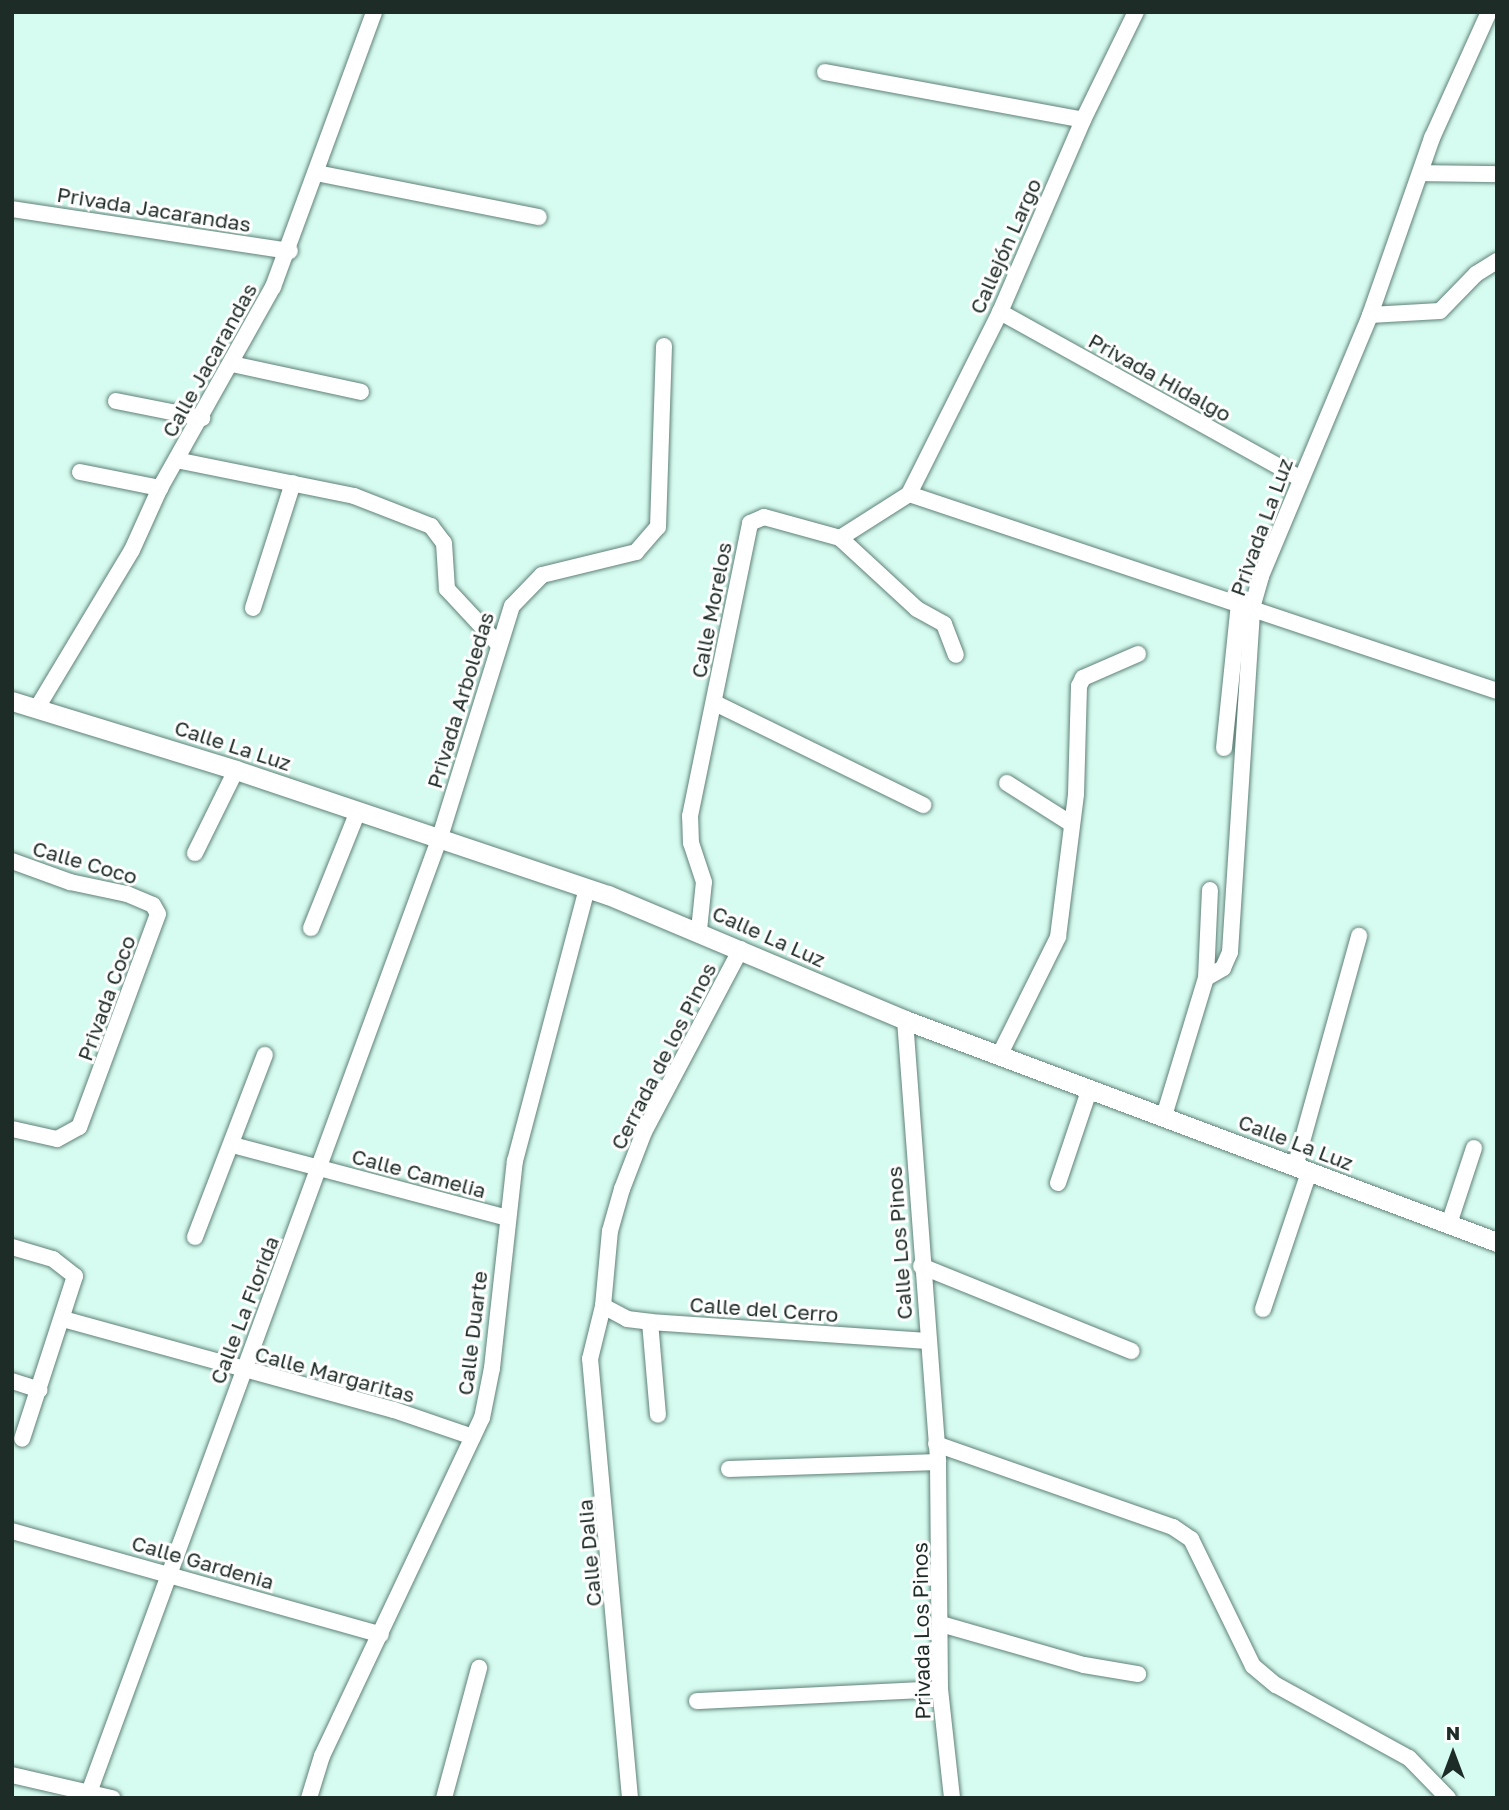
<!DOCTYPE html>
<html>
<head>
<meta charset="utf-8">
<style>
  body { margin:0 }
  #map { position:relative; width:1509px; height:1810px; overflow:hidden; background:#d6fbf0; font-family:"Golos Text",sans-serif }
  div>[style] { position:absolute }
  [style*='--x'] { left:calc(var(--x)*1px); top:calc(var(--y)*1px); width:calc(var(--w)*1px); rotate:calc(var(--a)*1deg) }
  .roads { filter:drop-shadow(0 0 2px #608178) drop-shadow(0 0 2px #608178) }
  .minor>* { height:16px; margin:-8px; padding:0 8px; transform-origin:8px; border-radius:8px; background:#fff }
  .tertiary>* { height:19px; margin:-9.5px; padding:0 9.5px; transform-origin:9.5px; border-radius:9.5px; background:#fff }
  span { translate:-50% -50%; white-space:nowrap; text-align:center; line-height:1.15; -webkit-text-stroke:6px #fff; paint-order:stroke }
  .street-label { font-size:21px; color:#1e2c28 }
  .frame { position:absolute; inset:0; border:14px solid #1e2c28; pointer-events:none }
  .north { position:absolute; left:1418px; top:1719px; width:70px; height:70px; -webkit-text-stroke:5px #fff; paint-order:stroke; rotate:0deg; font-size:19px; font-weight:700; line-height:28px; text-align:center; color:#1e2c28 }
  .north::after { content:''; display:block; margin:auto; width:24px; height:32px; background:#1e2c28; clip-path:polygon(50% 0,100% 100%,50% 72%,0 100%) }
</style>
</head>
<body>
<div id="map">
  <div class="roads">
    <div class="minor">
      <i style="--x:825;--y:72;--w:262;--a:10.5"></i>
      <i style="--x:316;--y:173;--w:227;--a:11.2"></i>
      <i style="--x:1421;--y:173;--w:76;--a:0.8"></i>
      <i style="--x:12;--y:209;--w:281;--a:8.6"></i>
      <i style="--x:1000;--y:312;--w:343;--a:29"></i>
      <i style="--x:1370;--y:315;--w:70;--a:-3.3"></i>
      <i style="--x:1440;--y:311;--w:52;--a:-45.8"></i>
      <i style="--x:1476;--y:274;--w:25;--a:-32"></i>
      <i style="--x:232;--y:364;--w:132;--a:12.2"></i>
      <i style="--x:116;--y:401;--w:88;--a:11.2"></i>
      <i style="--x:176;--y:460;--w:182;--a:11.4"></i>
      <i style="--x:354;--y:496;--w:83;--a:21.3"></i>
      <i style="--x:431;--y:526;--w:21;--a:53"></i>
      <i style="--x:444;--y:543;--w:46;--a:86.3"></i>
      <i style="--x:447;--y:589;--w:76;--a:47.1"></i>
      <i style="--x:80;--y:472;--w:82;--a:11.3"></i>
      <i style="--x:909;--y:494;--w:620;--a:18.52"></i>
      <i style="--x:909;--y:494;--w:203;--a:-63.4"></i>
      <i style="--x:1000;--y:312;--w:209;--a:-66.6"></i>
      <i style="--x:1083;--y:120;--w:120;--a:-63.9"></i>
      <i style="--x:840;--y:538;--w:105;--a:42.7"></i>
      <i style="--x:917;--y:609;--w:31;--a:29"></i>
      <i style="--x:944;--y:624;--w:33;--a:69"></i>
      <i style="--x:253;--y:608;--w:131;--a:-72.3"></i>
      <i style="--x:715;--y:703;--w:232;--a:26.1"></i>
      <i style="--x:37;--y:708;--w:184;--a:-59"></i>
      <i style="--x:132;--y:550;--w:68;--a:-65.7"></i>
      <i style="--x:160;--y:488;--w:231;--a:-60.7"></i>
      <i style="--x:273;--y:287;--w:293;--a:-69.8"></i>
      <i style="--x:1224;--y:748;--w:145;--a:-84.1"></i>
      <i style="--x:1007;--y:783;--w:75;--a:32.4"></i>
      <i style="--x:195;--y:853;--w:93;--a:-63.7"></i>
      <i style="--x:12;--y:861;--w:62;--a:19.9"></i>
      <i style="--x:70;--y:882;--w:58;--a:11.9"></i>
      <i style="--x:127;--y:894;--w:28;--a:23"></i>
      <i style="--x:153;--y:905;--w:10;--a:61"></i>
      <i style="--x:158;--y:914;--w:227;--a:110.3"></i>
      <i style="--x:79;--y:1127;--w:25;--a:151"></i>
      <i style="--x:57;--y:1139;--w:46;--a:-167.5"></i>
      <i style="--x:311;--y:928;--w:126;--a:-68.1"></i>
      <i style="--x:699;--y:930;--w:48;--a:-84.1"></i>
      <i style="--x:704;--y:882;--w:41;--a:-108.4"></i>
      <i style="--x:691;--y:843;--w:27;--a:-92"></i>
      <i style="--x:690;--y:816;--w:299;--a:-78.4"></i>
      <i style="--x:750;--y:523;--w:15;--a:-23"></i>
      <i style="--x:764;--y:517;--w:79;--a:15.4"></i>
      <i style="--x:840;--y:538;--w:82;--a:-32.5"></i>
      <i style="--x:1206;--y:978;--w:88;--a:-87.4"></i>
      <i style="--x:905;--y:1020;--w:443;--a:85.7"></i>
      <i style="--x:938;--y:1462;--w:227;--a:89.5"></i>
      <i style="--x:940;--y:1689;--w:110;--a:83.7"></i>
      <i style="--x:999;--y:1056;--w:133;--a:-63.6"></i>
      <i style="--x:1058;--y:937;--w:144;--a:-82.8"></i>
      <i style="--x:1076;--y:794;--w:108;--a:-88.4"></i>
      <i style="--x:1079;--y:686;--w:9;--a:-63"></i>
      <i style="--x:1083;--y:678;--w:60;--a:-23.6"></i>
      <i style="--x:1164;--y:1116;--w:144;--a:-73.1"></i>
      <i style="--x:1206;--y:978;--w:20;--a:-30"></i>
      <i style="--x:1223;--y:968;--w:17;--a:-66"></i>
      <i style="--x:1230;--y:952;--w:345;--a:-86.3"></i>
      <i style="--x:1252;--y:608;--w:33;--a:-74"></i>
      <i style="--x:1261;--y:576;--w:283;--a:-67.3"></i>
      <i style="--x:1370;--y:315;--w:188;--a:-70.7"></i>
      <i style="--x:1432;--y:138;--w:138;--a:-65.7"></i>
      <i style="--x:233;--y:1145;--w:284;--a:14.9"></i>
      <i style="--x:1295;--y:1167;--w:240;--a:-74.5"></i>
      <i style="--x:1058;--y:1183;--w:100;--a:-71.4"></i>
      <i style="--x:1449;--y:1224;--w:80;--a:-71.8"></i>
      <i style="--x:195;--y:1237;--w:195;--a:-69"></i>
      <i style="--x:12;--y:1247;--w:43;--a:16.3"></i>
      <i style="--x:53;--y:1259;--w:28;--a:38"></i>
      <i style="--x:75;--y:1276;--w:171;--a:108"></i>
      <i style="--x:921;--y:1266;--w:227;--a:22"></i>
      <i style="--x:603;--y:1306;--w:27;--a:28"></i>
      <i style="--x:627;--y:1319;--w:23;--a:7"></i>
      <i style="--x:650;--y:1322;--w:278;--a:3.9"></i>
      <i style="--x:1263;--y:1309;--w:145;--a:-71.4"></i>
      <i style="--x:63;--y:1319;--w:343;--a:15.4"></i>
      <i style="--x:394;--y:1410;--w:83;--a:18.9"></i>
      <i style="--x:650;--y:1322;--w:93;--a:85.1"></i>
      <i style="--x:12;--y:1381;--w:29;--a:18"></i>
      <i style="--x:936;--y:1444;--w:251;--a:19.3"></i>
      <i style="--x:1173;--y:1527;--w:22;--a:34"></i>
      <i style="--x:1191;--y:1539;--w:141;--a:64"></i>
      <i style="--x:1253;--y:1666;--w:30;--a:40"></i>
      <i style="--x:1276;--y:1685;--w:152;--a:28.8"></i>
      <i style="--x:1409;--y:1758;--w:56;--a:45.7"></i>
      <i style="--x:729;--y:1469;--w:209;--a:-1.9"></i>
      <i style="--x:12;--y:1531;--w:383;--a:15.7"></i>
      <i style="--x:941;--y:1624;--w:149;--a:16"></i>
      <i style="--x:1084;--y:1665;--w:55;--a:9.5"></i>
      <i style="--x:697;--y:1701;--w:243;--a:-2.8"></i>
      <i style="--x:12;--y:1775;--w:103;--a:13"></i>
      <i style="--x:87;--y:1798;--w:1024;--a:-69.83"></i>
      <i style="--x:440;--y:837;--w:242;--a:-72.7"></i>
      <i style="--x:512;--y:606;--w:43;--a:-45.9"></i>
      <i style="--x:542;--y:575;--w:97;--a:-13.7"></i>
      <i style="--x:636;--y:552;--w:33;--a:-49"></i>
      <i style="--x:658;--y:527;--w:181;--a:-88.1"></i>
      <i style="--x:309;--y:1798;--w:44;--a:-72.8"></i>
      <i style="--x:322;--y:1756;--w:374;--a:-64.7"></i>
      <i style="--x:482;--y:1418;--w:51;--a:-78.7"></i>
      <i style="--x:492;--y:1368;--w:208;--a:-83.7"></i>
      <i style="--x:515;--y:1161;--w:281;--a:-75.2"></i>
      <i style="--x:444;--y:1798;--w:135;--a:-74.9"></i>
      <i style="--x:630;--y:1798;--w:441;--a:-95.2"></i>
      <i style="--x:590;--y:1359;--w:55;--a:-76.2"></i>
      <i style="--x:603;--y:1306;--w:75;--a:-84.7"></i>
      <i style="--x:610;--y:1231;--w:44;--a:-74.1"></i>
      <i style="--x:622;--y:1189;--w:61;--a:-68.9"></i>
      <i style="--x:644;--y:1132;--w:207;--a:-62.1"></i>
    </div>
    <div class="tertiary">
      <i style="--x:12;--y:701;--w:234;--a:17.1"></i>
      <i style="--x:236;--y:770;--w:392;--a:18.6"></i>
      <i style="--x:608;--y:895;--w:322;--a:22.8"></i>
      <i style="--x:905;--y:1020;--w:632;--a:20.56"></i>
    </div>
  </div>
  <div class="street-label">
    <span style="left:154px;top:209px;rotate:9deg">Privada Jacarandas</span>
    <span style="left:1005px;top:246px;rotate:-66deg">Callejón Largo</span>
    <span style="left:209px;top:360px;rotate:-61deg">Calle Jacarandas</span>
    <span style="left:1160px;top:377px;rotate:29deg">Privada Hidalgo</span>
    <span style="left:1261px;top:527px;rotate:-70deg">Privada La Luz</span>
    <span style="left:711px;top:610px;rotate:-79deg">Calle Morelos</span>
    <span style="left:460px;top:700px;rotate:-73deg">Privada Arboledas</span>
    <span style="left:233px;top:745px;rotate:18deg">Calle La Luz</span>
    <span style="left:85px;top:862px;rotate:16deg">Calle Coco</span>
    <span style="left:769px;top:936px;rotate:24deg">Calle La Luz</span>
    <span style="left:106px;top:998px;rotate:-70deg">Privada Coco</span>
    <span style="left:663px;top:1056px;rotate:-63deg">Cerrada de los Pinos</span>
    <span style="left:1296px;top:1142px;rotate:21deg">Calle La Luz</span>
    <span style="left:419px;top:1173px;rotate:15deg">Calle Camelia</span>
    <span style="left:899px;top:1243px;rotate:-94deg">Calle Los Pinos</span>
    <span style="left:764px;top:1309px;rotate:4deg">Calle del Cerro</span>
    <span style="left:244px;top:1310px;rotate:-69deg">Calle La Florida</span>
    <span style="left:472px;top:1333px;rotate:-83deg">Calle Duarte</span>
    <span style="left:335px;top:1374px;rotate:15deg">Calle Margaritas</span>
    <span style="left:589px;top:1553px;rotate:-95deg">Calle Dalia</span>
    <span style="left:203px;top:1562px;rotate:16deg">Calle Gardenia</span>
    <span style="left:921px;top:1631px;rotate:-91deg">Privada Los Pinos</span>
  </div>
  <div class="frame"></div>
  <div class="north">N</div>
</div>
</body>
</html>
